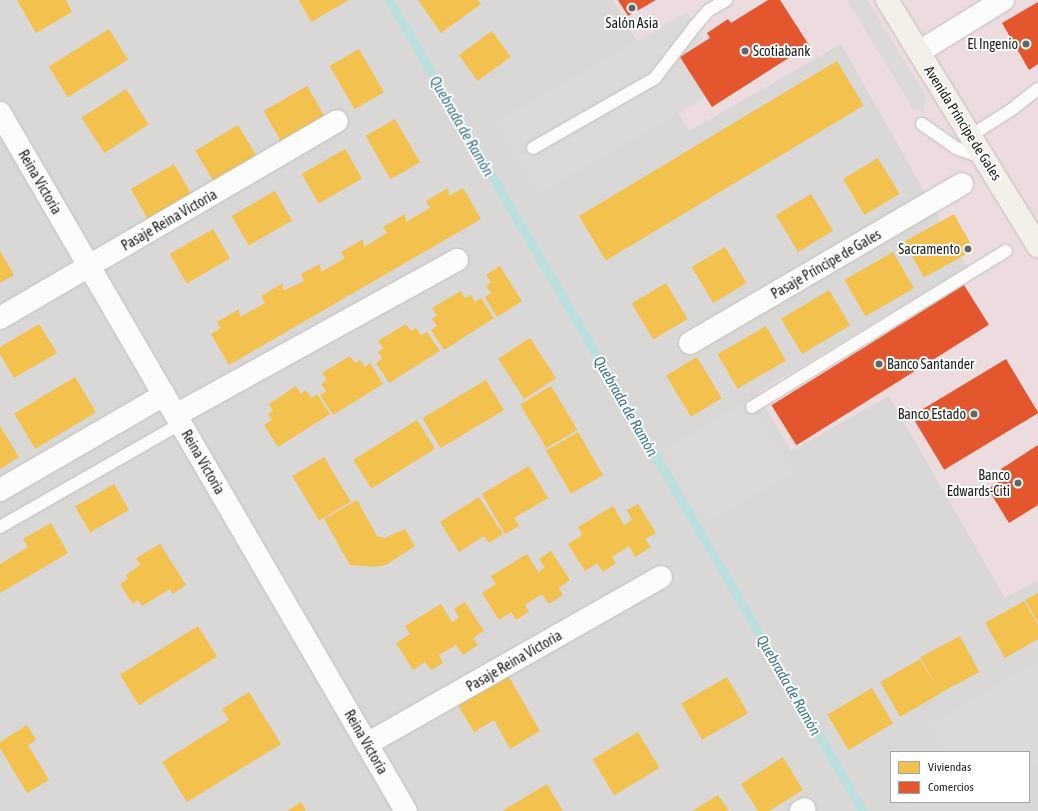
<!DOCTYPE html>
<html>
<head>
<meta charset="utf-8">
<style>
  body { margin:0 }
  #map { position:relative; width:1038px; height:811px; overflow:hidden; background:#ebe8e6; font-family:"Asap Condensed",sans-serif }
  div>[style] { position:absolute }
  [style*='--x'] { left:calc(var(--x)*1px); top:calc(var(--y)*1px); width:calc(var(--w)*1px); rotate:calc(var(--a)*1deg) }
  .residential>* { inset:0; background:#dad8d7 }
  .commercial>* { inset:0; background:#eddcdf }
  .parking>* { inset:0; background:#dbdad9; transform-origin:0 0 }
  .homes>* { inset:0; background:#f2c14e; transform-origin:0 0 }
  .shops>* { inset:0; background:#e4572e; transform-origin:0 0 }
  .stream>* { height:9px; margin:-4.5px; padding:0 4.5px; transform-origin:4.5px; border-radius:4.5px; background:#badfde }
  .roads { filter:drop-shadow(0 0 1px #c1bfbe) drop-shadow(0 0 1px #c1bfbe) }
  .lane>* { height:12px; margin:-6px; padding:0 6px; transform-origin:6px; border-radius:6px; background:#fcfcfb }
  .street>* { height:22px; margin:-11px; padding:0 11px; transform-origin:11px; border-radius:11px; background:#fcfcfb }
  .secondary>* { height:22px; margin:-11px; padding:0 11px; transform-origin:11px; border-radius:11px; background:#f3f0ea }
  .dots>* { width:11px; height:11px; translate:-50% -50%; box-sizing:border-box; border:2px solid #fff; border-radius:50% }
  span { translate:-50% -50%; white-space:nowrap; text-align:center; line-height:1.15; -webkit-text-stroke:4px #fff; paint-order:stroke }
  .poi-label { font-size:14px; color:#1d1d1d }
  .right { translate:-100% -50%; text-align:right }
  .left { translate:0 -50%; text-align:left }
  .street-label { font-size:14px; color:#1d1d1d }
  .water-label { font-size:15px; color:#40788b; font-style:italic }
  .legend { position:absolute; left:890px; top:751px; width:140px; height:52px; box-sizing:border-box; background:#fff; border:1px solid #a5a5a5; margin:0; padding:5px 7px; list-style:none; font-size:12px; color:#1d1d1d }
  .legend li { display:flex; align-items:center; gap:8px; height:20px }
  .legend b { width:20px; border:1px solid #a5a5a5 }
</style>
</head>
<body>
<div id="map">
  <div class="residential">
    <i style="clip-path:polygon(evenodd,0 0,1038px 0,1038px 811px,0 811px,0 0,891px 752px,1029px 752px,1029px 802px,891px 802px,891px 752px)"></i>
  </div>
  <div class="commercial">
    <i style="clip-path:polygon(613px 0,1038px 0,1038px 580px,1005px 598px,889px 396px,791px 451px,757px 393px,967px 267px,841px 44px,689px 131px)"></i>
  </div>
  <div class="parking">
    <i style="clip-path:polygon(847px 0,867px 0,926px 96px,924px 113px,913px 109px)"></i>
    <i style="left:687px;top:12px;width:83px;height:218px;rotate:60deg"></i>
    <i style="left:748px;top:401px;width:85px;height:95px;rotate:60deg"></i>
    <i style="clip-path:polygon(1036px 662px,1038px 666px,1038px 765px,1029px 770px,1029px 752px,948px 752px,932px 724px)"></i>
  </div>
  <div class="homes">
    <i style="clip-path:polygon(17px 0,66px 0,72px 12px,36px 33px)"></i>
    <i style="clip-path:polygon(299px 0,349px 0,311px 22px)"></i>
    <i style="clip-path:polygon(418px 0,478px 0,481px 4px,441px 33px)"></i>
    <i style="left:109px;top:29px;width:36px;height:71px;rotate:58deg"></i>
    <i style="left:492px;top:31px;width:32px;height:41px;rotate:54deg"></i>
    <i style="left:359px;top:49px;width:50px;height:34px;rotate:60deg"></i>
    <i style="left:837px;top:61px;width:52px;height:301px;rotate:59deg"></i>
    <i style="left:307px;top:86px;width:34px;height:50px;rotate:60deg"></i>
    <i style="left:126px;top:89px;width:42px;height:53px;rotate:57deg"></i>
    <i style="left:395px;top:119px;width:50px;height:34px;rotate:60deg"></i>
    <i style="left:238px;top:125px;width:35px;height:50px;rotate:59deg"></i>
    <i style="left:345px;top:149px;width:34px;height:50px;rotate:60deg"></i>
    <i style="left:878px;top:158px;width:42px;height:41px;rotate:59deg"></i>
    <i style="left:174px;top:164px;width:34px;height:50px;rotate:60deg"></i>
    <i style="clip-path:polygon(448px 188px,449px 196px,463px 188px,481px 219px,229px 365px,211px 334px,221px 328px,217px 322px,239px 309px,240px 317px,265px 303px,261px 296px,283px 283px,283px 291px,304px 281px,301px 274px,320px 264px,321px 272px,335px 264px,345px 258px,341px 252px,363px 239px,364px 247px,387px 233px,383px 227px,405px 214px,406px 222px,430px 208px,426px 201px)"></i>
    <i style="left:275px;top:191px;width:34px;height:50px;rotate:60deg"></i>
    <i style="left:811px;top:194px;width:43px;height:41px;rotate:59deg"></i>
    <i style="left:954px;top:214px;width:41px;height:57px;rotate:61deg"></i>
    <i style="left:213px;top:229px;width:34px;height:50px;rotate:60deg"></i>
    <i style="left:725px;top:247px;width:42px;height:39px;rotate:59deg"></i>
    <i style="clip-path:polygon(0 251px,14px 275px,0 283px)"></i>
    <i style="left:893px;top:252px;width:42px;height:56px;rotate:60deg"></i>
    <i style="clip-path:polygon(500px 266px,522px 301px,497px 317px,485px 297px,491px 293px,486px 286px,491px 282px,486px 275px)"></i>
    <i style="left:666px;top:283px;width:42px;height:40px;rotate:59deg"></i>
    <i style="left:829px;top:290px;width:41px;height:56px;rotate:59deg"></i>
    <i style="clip-path:polygon(461px 291px,465px 298px,471px 295px,475px 302px,481px 298px,494px 318px,444px 350px,431px 330px,437px 326px,432px 319px,437px 315px,432px 308px)"></i>
    <i style="clip-path:polygon(39px 324px,57px 353px,14px 378px,0 354px,0 347px)"></i>
    <i style="clip-path:polygon(406px 324px,411px 331px,416px 328px,421px 335px,427px 332px,440px 351px,389px 383px,376px 363px,382px 359px,378px 352px,383px 348px,378px 341px)"></i>
    <i style="left:766px;top:326px;width:40px;height:56px;rotate:60deg"></i>
    <i style="left:530px;top:338px;width:48px;height:38px;rotate:57deg"></i>
    <i style="clip-path:polygon(350px 356px,355px 363px,360px 360px,365px 367px,370px 363px,383px 384px,333px 415px,320px 395px,326px 391px,321px 384px,327px 380px,322px 373px)"></i>
    <i style="left:697px;top:357px;width:48px;height:36px;rotate:59deg"></i>
    <i style="left:75px;top:377px;width:41px;height:71px;rotate:59deg"></i>
    <i style="left:486px;top:380px;width:35px;height:74px;rotate:59deg"></i>
    <i style="clip-path:polygon(296px 386px,301px 394px,306px 390px,311px 398px,317px 394px,330px 414px,278px 447px,264px 425px,272px 420px,268px 414px,273px 411px,269px 404px)"></i>
    <i style="left:551px;top:386px;width:51px;height:36px;rotate:59deg"></i>
    <i style="left:417px;top:420px;width:34px;height:75px;rotate:58deg"></i>
    <i style="clip-path:polygon(0 426px,19px 457px,0 469px)"></i>
    <i style="left:578px;top:432px;width:50px;height:37px;rotate:60deg"></i>
    <i style="left:324px;top:457px;width:52px;height:37px;rotate:59deg"></i>
    <i style="clip-path:polygon(529px 466px,548px 498px,514px 518px,519px 526px,505px 534px,482px 494px)"></i>
    <i style="left:114px;top:484px;width:30px;height:45px;rotate:60deg"></i>
    <i style="clip-path:polygon(479px 497px,503px 534px,489px 543px,484px 536px,459px 552px,440px 522px)"></i>
    <i style="clip-path:polygon(357px 500px,377px 536px,385px 538px,405px 529px,415px 546px,386px 565px,374px 567px,350px 565px,324px 519px)"></i>
    <i style="clip-path:polygon(638px 504px,656px 533px,645px 539px,651px 547px,635px 557px,629px 546px,612px 557px,616px 563px,603px 572px,597px 563px,585px 571px,568px 544px,582px 535px,578px 527px,613px 506px,624px 525px,632px 520px,627px 510px)"></i>
    <i style="clip-path:polygon(51px 523px,68px 553px,0 593px,0 564px,28px 547px,23px 539px)"></i>
    <i style="clip-path:polygon(160px 544px,186px 585px,173px 594px,170px 589px,142px 606px,138px 600px,133px 604px,120px 584px,128px 579px,126px 575px,140px 565px,136px 558px)"></i>
    <i style="clip-path:polygon(551px 551px,570px 580px,559px 588px,563px 595px,549px 604px,542px 594px,525px 605px,529px 612px,516px 620px,511px 612px,499px 620px,482px 593px,496px 584px,491px 576px,527px 554px,538px 572px,545px 568px,539px 559px)"></i>
    <i style="clip-path:polygon(1038px 593px,1038px 623px,1025px 600px)"></i>
    <i style="clip-path:polygon(1024px 601px,1038px 625px,1038px 639px,1005px 658px,985px 623px)"></i>
    <i style="clip-path:polygon(465px 602px,484px 631px,473px 638px,478px 645px,463px 655px,456px 645px,439px 655px,443px 663px,431px 670px,425px 662px,413px 670px,396px 643px,410px 634px,405px 626px,441px 604px,452px 622px,459px 618px,454px 609px)"></i>
    <i style="left:198px;top:626px;width:36px;height:92px;rotate:58deg"></i>
    <i style="left:960px;top:636px;width:41px;height:45px;rotate:62deg"></i>
    <i style="left:920px;top:659px;width:40px;height:46px;rotate:60deg"></i>
    <i style="clip-path:polygon(505px 670px,540px 731px,510px 749px,494px 720px,474px 732px,455px 700px)"></i>
    <i style="left:727px;top:677px;width:42px;height:53px;rotate:60deg"></i>
    <i style="left:872px;top:688px;width:41px;height:52px;rotate:59deg"></i>
    <i style="clip-path:polygon(249px 692px,281px 744px,187px 802px,162px 762px,229px 720px,222px 709px)"></i>
    <i style="clip-path:polygon(27px 725px,36px 740px,28px 745px,49px 780px,27px 793px,0 748px,0 742px)"></i>
    <i style="left:638px;top:732px;width:42px;height:53px;rotate:59deg"></i>
    <i style="clip-path:polygon(783px 757px,803px 790px,769px 811px,758px 811px,741px 784px)"></i>
    <i style="clip-path:polygon(547px 784px,563px 811px,502px 811px)"></i>
    <i style="clip-path:polygon(718px 795px,729px 811px,692px 811px)"></i>
    <i style="clip-path:polygon(301px 802px,306px 811px,287px 811px)"></i>
  </div>
  <div class="shops">
    <i style="clip-path:polygon(618px 0,656px 0,628px 16px)"></i>
    <i style="clip-path:polygon(768px 0,780px 0,809px 45px,712px 107px,680px 57px,710px 38px,707px 33px,728px 19px,731px 23px)"></i>
    <i style="clip-path:polygon(1038px 2px,1038px 64px,1029px 70px,1002px 23px)"></i>
    <i style="left:964px;top:285px;width:47px;height:227px;rotate:58deg"></i>
    <i style="left:1006px;top:359px;width:63px;height:110px;rotate:59deg"></i>
    <i style="clip-path:polygon(1038px 445px,1038px 505px,1009px 523px,988px 489px,1006px 477px,1001px 469px)"></i>
  </div>
  <div class="stream">
    <i style="--x:389;--y:0;--w:939;--a:59.7"></i>
  </div>
  <div class="roads">
    <div class="lane">
      <i style="--x:922;--y:124;--w:42;--a:35.2"></i>
      <i style="--x:956;--y:148;--w:29;--a:20"></i>
      <i style="--x:970;--y:136;--w:49;--a:-32.4"></i>
      <i style="--x:1011;--y:110;--w:34;--a:-38"></i>
      <i style="--x:533;--y:148;--w:141;--a:-29.8"></i>
      <i style="--x:655;--y:78;--w:66;--a:-52.4"></i>
      <i style="--x:695;--y:26;--w:21;--a:-49"></i>
      <i style="--x:709;--y:10;--w:20;--a:-30"></i>
      <i style="--x:752;--y:407;--w:298;--a:-31.6"></i>
      <i style="--x:0;--y:527;--w:207;--a:-29.8"></i>
    </div>
    <div class="street">
      <i style="--x:919;--y:52;--w:99;--a:-31.8"></i>
      <i style="--x:0;--y:113;--w:807;--a:59.82"></i>
      <i style="--x:0;--y:318;--w:390;--a:-30.3"></i>
      <i style="--x:690;--y:343;--w:315;--a:-30.3"></i>
      <i style="--x:176;--y:415;--w:321;--a:-28.9"></i>
      <i style="--x:0;--y:490;--w:190;--a:-30.1"></i>
      <i style="--x:367;--y:744;--w:338;--a:-29.6"></i>
      <i style="--x:801;--y:811;--w:4;--a:-27"></i>
    </div>
    <div class="secondary">
      <i style="--x:887;--y:0;--w:289;--a:58.5"></i>
    </div>
  </div>
  <div class="dots">
    <i style="left:632px;top:8px;background:#656463"></i>
    <i style="left:1026px;top:44px;background:#656463"></i>
    <i style="left:745px;top:51px;background:#656463"></i>
    <i style="left:968px;top:249px;background:#656463"></i>
    <i style="left:879px;top:364px;background:#656463"></i>
    <i style="left:974px;top:414px;background:#656463"></i>
    <i style="left:1018px;top:483px;background:#656463"></i>
  </div>
  <div class="poi-label">
    <span style="left:632px;top:23px">Salón Asia</span>
    <span class="right" style="left:1018px;top:44px">El Ingenio</span>
    <span class="left" style="left:753px;top:51px">Scotiabank</span>
    <span class="right" style="left:960px;top:249px">Sacramento</span>
    <span class="left" style="left:887px;top:364px">Banco Santander</span>
    <span class="right" style="left:966px;top:414px">Banco Estado</span>
    <span class="right" style="left:1010px;top:483px">Banco<br>Edwards-Citi</span>
  </div>
  <div class="street-label">
    <span style="left:963px;top:123px;rotate:58deg">Avenida Príncipe de Gales</span>
    <span style="left:40px;top:182px;rotate:60deg">Reina Victoria</span>
    <span style="left:169px;top:220px;rotate:-30deg">Pasaje Reina Victoria</span>
    <span style="left:826px;top:264px;rotate:-30deg">Pasaje Príncipe de Gales</span>
    <span style="left:203px;top:462px;rotate:60deg">Reina Victoria</span>
    <span style="left:514px;top:661px;rotate:-30deg">Pasaje Reina Victoria</span>
    <span style="left:366px;top:742px;rotate:60deg">Reina Victoria</span>
  </div>
  <div class="water-label">
    <span style="left:462px;top:126px;rotate:60deg">Quebrada de Ramón</span>
    <span style="left:626px;top:406px;rotate:60deg">Quebrada de Ramón</span>
    <span style="left:789px;top:685px;rotate:60deg">Quebrada de Ramón</span>
  </div>
  <ul class="legend">
  <li><b style="height:11px;background:#f2c14e"></b>Viviendas</li>
  <li><b style="height:11px;background:#e4572e"></b>Comercios</li>
  </ul>
</div>
</body>
</html>
